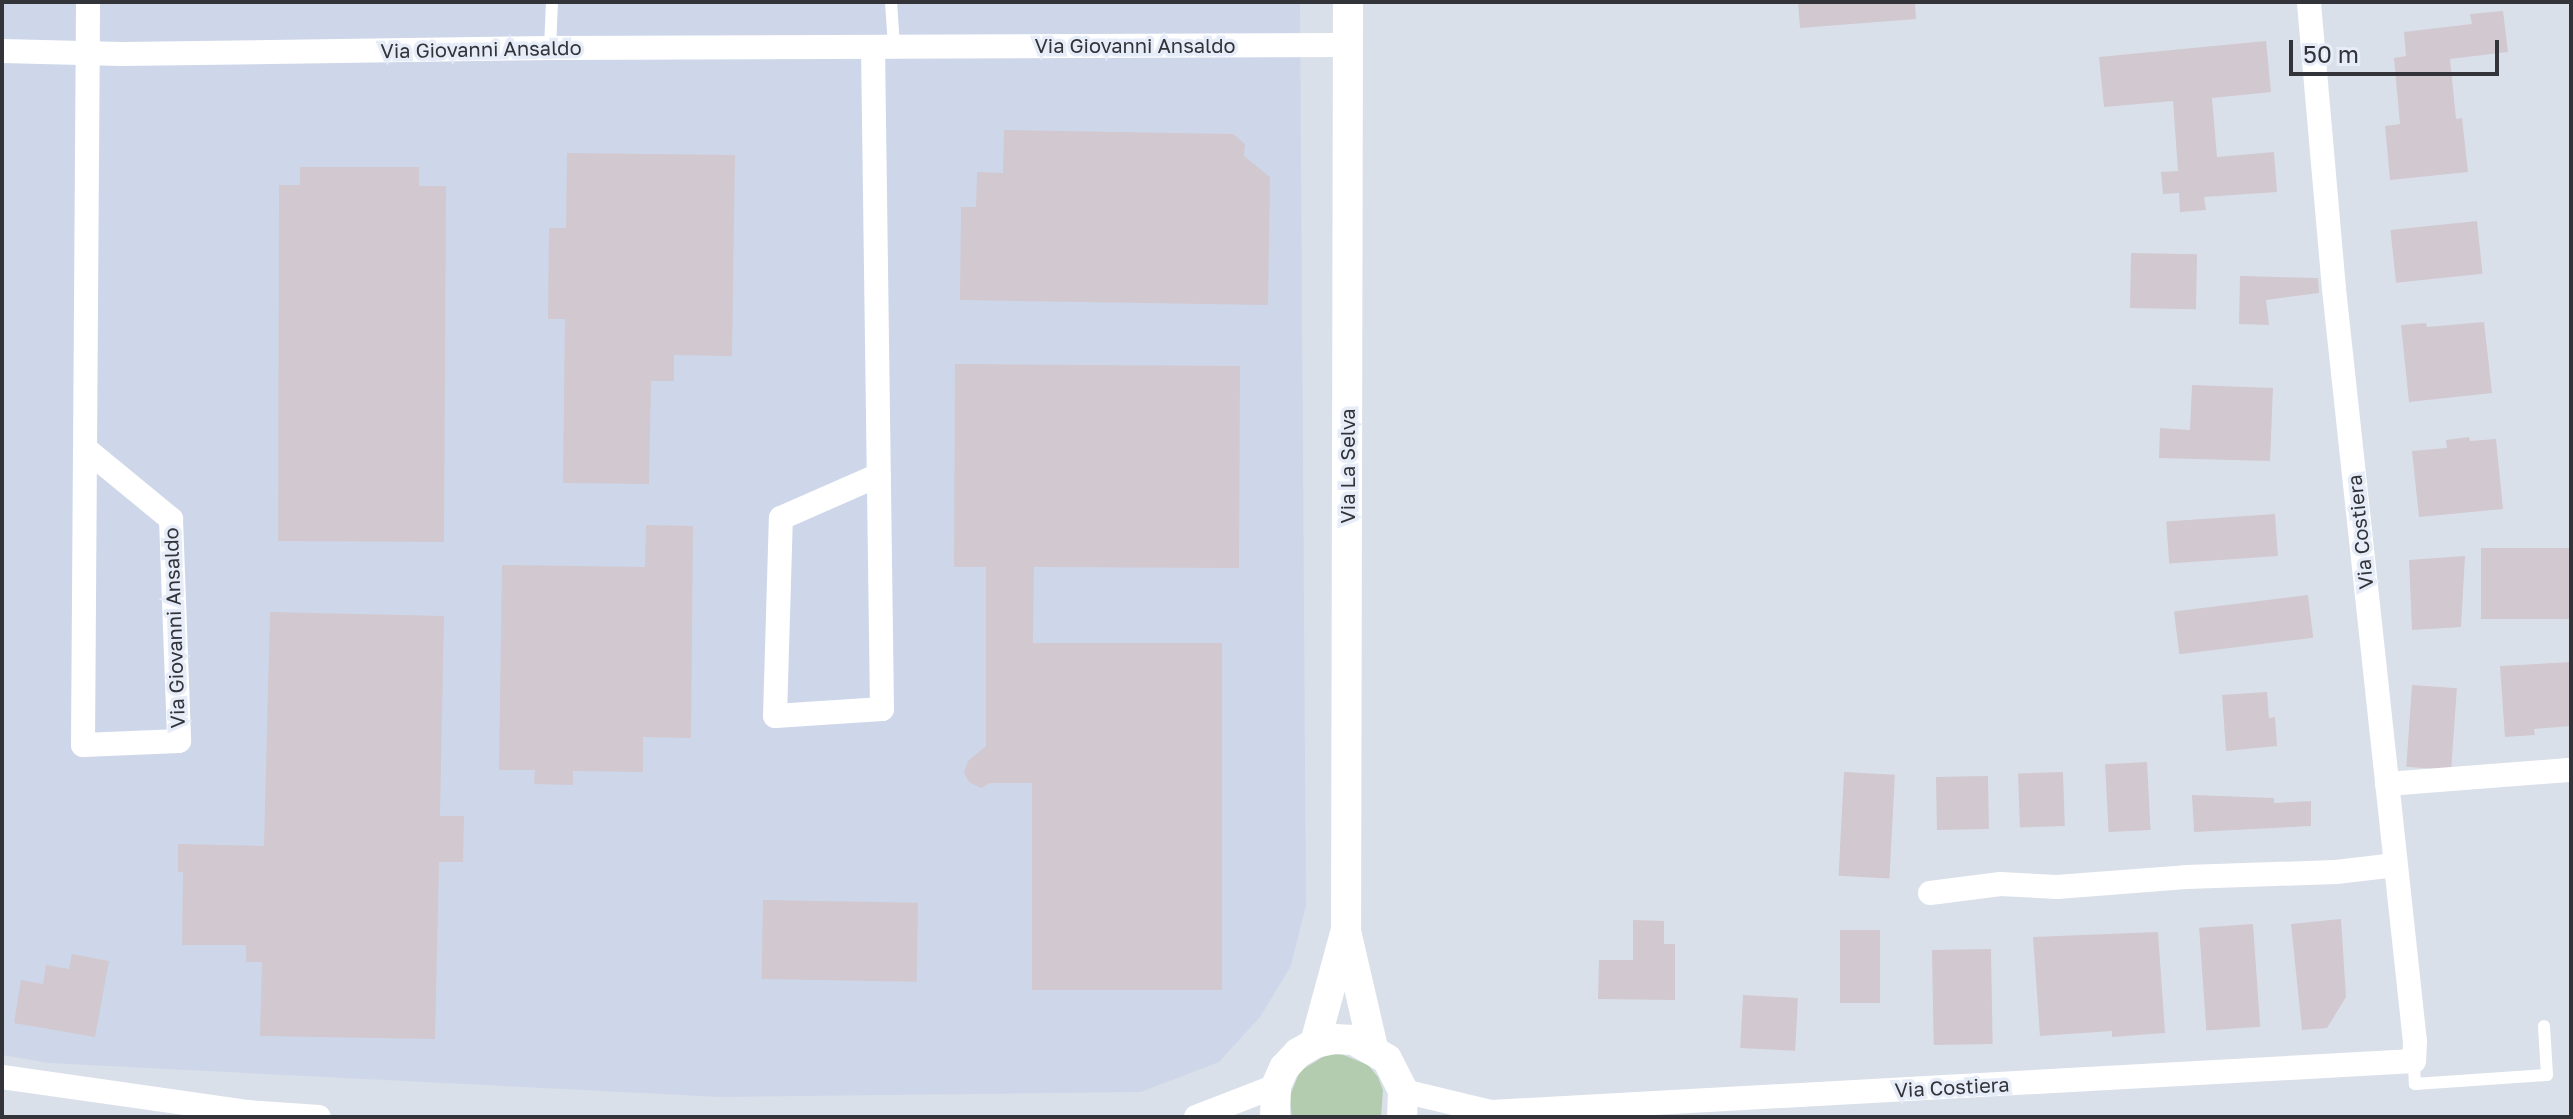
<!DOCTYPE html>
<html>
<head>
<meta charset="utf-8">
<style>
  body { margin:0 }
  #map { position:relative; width:2573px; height:1119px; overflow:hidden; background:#dae0ea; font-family:"Golos Text",sans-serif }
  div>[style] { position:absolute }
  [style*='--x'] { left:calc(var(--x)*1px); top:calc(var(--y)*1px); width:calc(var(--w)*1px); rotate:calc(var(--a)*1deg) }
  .built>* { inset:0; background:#ced7e9 }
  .green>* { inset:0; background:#b3ccb0 }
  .building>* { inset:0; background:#d1c8d0; transform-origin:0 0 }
  .service>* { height:12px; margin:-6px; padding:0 6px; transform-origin:6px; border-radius:6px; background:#fff }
  .minor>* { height:24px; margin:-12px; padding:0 12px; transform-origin:12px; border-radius:12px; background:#fff }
  .tertiary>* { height:30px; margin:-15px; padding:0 15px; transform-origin:15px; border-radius:15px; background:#fff }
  span { translate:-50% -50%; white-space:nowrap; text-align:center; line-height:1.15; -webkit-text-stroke:7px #e7edf8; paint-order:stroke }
  .street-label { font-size:20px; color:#323439 }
  .frame { position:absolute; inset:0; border:4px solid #323439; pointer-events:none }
  .scale { position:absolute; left:2289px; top:40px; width:210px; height:36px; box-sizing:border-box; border:4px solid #323439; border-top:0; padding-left:10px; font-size:24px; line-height:28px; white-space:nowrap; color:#323439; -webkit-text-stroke:6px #e7edf8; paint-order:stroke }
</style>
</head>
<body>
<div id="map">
  <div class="built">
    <i style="clip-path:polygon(2px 2px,1300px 2px,1306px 905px,1291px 966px,1260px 1017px,1219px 1062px,1141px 1092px,720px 1097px,49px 1063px,2px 1055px)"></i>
  </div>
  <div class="green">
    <i style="clip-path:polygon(1341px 1054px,1368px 1065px,1378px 1077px,1383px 1090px,1381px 1117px,1292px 1117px,1289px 1098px,1300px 1071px,1326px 1055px)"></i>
  </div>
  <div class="building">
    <i style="clip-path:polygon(1798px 2px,1915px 2px,1916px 19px,1800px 28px)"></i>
    <i style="clip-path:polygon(2503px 11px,2508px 52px,2450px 59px,2456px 119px,2462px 118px,2468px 172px,2390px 180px,2385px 126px,2400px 124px,2394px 58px,2406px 56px,2404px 32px,2472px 24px,2470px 14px)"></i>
    <i style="clip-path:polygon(2266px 41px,2271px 92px,2212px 98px,2217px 157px,2274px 152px,2277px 192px,2204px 197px,2206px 210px,2180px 212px,2179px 193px,2163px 194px,2161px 172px,2178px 171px,2173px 101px,2104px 107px,2099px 57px)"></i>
    <i style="clip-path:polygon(1004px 130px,1233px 134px,1245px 144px,1244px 156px,1270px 177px,1268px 305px,960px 300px,961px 207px,976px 207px,977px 172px,1003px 173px)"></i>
    <i style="clip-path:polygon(567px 153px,735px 155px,732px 356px,674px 355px,674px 381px,651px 381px,649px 484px,563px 483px,565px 319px,548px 319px,549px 228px,566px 228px)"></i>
    <i style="clip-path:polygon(300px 167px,419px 167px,419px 186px,446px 186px,444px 542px,278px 541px,279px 185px,300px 185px)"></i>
    <i style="left:2477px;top:221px;width:53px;height:87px;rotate:84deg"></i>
    <i style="left:2131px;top:253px;width:66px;height:55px;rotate:1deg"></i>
    <i style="clip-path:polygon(2240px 276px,2318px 278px,2319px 293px,2266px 300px,2269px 325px,2239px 324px)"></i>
    <i style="clip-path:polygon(2484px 322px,2492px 393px,2409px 402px,2401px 325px,2426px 323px,2427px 327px)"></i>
    <i style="clip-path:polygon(955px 364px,1240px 366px,1239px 568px,1034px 567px,1033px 643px,1222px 643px,1222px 990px,1032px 990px,1032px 783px,990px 783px,981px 788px,969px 782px,964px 773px,968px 761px,986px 746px,986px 567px,954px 567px)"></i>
    <i style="clip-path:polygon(2192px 385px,2273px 388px,2270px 461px,2159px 458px,2160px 428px,2190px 430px)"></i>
    <i style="clip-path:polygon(2469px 437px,2470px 441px,2496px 439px,2503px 509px,2419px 517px,2412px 451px,2447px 448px,2446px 440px)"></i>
    <i style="left:2275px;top:514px;width:42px;height:109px;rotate:86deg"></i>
    <i style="clip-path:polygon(646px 525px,693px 526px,691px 738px,643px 737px,643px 772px,573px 771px,573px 785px,534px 784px,535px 770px,499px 770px,502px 565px,645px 567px)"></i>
    <i style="left:2571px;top:548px;width:71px;height:90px;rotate:90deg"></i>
    <i style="clip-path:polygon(2465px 556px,2461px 627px,2412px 630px,2409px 560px)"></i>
    <i style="left:2308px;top:595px;width:43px;height:135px;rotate:83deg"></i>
    <i style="clip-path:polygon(270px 612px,444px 616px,440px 816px,464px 816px,463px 862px,439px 862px,435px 1039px,260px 1036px,262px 962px,246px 962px,246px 945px,182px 945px,183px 872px,178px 872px,178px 844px,264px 846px)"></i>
    <i style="clip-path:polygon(2571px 662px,2571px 726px,2534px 729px,2535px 735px,2505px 737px,2500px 666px)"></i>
    <i style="left:2412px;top:685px;width:45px;height:82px;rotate:4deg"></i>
    <i style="clip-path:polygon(2267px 692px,2269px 718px,2275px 717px,2277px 746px,2226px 751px,2222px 695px)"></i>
    <i style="left:2147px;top:762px;width:68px;height:42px;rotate:87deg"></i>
    <i style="left:1844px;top:772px;width:51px;height:104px;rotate:3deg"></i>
    <i style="left:2063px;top:772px;width:54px;height:45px;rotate:88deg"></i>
    <i style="left:1988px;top:776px;width:53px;height:52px;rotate:89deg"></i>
    <i style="clip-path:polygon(2192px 795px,2274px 798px,2274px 803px,2311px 801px,2311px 826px,2194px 832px)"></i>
    <i style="left:763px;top:900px;width:155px;height:79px;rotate:1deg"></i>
    <i style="clip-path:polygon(2341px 919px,2346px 997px,2327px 1028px,2302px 1030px,2291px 924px)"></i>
    <i style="clip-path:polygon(1633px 920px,1664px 921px,1664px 944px,1675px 944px,1675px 1000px,1598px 999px,1599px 960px,1633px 960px)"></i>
    <i style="left:2253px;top:924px;width:103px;height:54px;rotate:86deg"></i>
    <i style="left:1840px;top:930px;width:40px;height:73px"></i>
    <i style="clip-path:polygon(2158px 932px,2165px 1033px,2112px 1037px,2112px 1031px,2040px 1036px,2033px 937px)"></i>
    <i style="left:1991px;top:949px;width:95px;height:59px;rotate:89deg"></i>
    <i style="clip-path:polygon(72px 954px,109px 961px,95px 1037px,14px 1023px,21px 980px,43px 984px,46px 965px,69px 969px)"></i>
    <i style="left:1743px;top:995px;width:55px;height:53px;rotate:3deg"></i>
  </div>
  <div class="service">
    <i style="--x:891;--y:2;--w:44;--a:86.1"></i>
    <i style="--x:550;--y:48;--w:46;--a:-87.5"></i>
    <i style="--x:2414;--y:1061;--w:23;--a:88"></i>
    <i style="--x:2415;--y:1084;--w:132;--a:-3.9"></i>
    <i style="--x:2547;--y:1075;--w:49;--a:-93.5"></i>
  </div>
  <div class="minor">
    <i style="--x:873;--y:48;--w:661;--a:89.22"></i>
    <i style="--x:882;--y:709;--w:107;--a:176.3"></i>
    <i style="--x:775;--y:716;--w:198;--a:-88.3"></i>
    <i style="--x:781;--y:518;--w:107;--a:-23.7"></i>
    <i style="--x:2;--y:51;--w:120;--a:1.4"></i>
    <i style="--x:122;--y:54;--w:428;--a:-0.8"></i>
    <i style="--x:550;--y:48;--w:799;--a:-0.22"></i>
    <i style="--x:87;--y:450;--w:109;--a:39.4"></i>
    <i style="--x:171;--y:519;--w:222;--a:87.9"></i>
    <i style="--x:179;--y:741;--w:96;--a:177.6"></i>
    <i style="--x:83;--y:745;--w:743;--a:-89.61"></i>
    <i style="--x:2387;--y:784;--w:185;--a:-4.4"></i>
    <i style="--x:1930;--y:893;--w:71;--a:-7.3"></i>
    <i style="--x:2000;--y:884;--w:57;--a:3"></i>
    <i style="--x:2057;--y:887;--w:129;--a:-4.4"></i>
    <i style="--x:2186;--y:877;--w:150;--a:-1.9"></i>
    <i style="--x:2336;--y:872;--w:60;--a:-6.7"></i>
    <i style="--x:2;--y:1077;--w:247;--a:8.1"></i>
    <i style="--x:247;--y:1112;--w:72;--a:4"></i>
    <i style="--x:1403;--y:1091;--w:90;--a:13.4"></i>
    <i style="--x:1196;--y:1117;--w:86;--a:-21.2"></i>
    <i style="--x:1472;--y:1117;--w:20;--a:-15"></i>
    <i style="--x:1491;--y:1112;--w:924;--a:-3.16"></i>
    <i style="--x:2414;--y:1061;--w:19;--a:-87"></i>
    <i style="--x:2415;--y:1042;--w:757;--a:-96.14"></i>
    <i style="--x:2334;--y:289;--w:288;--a:-95"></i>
  </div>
  <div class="tertiary">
    <i style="--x:1348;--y:2;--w:929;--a:90.12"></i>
    <i style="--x:1346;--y:931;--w:120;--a:77"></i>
    <i style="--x:1315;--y:1043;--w:114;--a:-74.7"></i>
    <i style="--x:1275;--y:1117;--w:31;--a:-88"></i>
    <i style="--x:1276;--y:1086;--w:20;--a:-66"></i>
    <i style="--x:1284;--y:1068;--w:21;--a:-47"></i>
    <i style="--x:1298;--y:1053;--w:20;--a:-30"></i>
    <i style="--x:1315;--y:1043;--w:19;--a:-12"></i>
    <i style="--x:1334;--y:1039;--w:20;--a:3"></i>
    <i style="--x:1354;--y:1040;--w:38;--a:30"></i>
    <i style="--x:1387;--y:1059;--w:36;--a:63"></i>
    <i style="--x:1403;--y:1091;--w:26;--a:92"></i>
  </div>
  <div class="street-label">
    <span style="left:1135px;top:45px">Via Giovanni Ansaldo</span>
    <span style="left:481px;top:49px;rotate:-1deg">Via Giovanni Ansaldo</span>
    <span style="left:1347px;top:466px;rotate:-90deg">Via La Selva</span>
    <span style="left:2360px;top:532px;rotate:-96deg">Via Costiera</span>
    <span style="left:174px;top:628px;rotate:-92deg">Via Giovanni Ansaldo</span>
    <span style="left:1952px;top:1087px;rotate:-3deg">Via Costiera</span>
  </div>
  <div class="frame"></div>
  <div class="scale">50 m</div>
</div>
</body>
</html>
